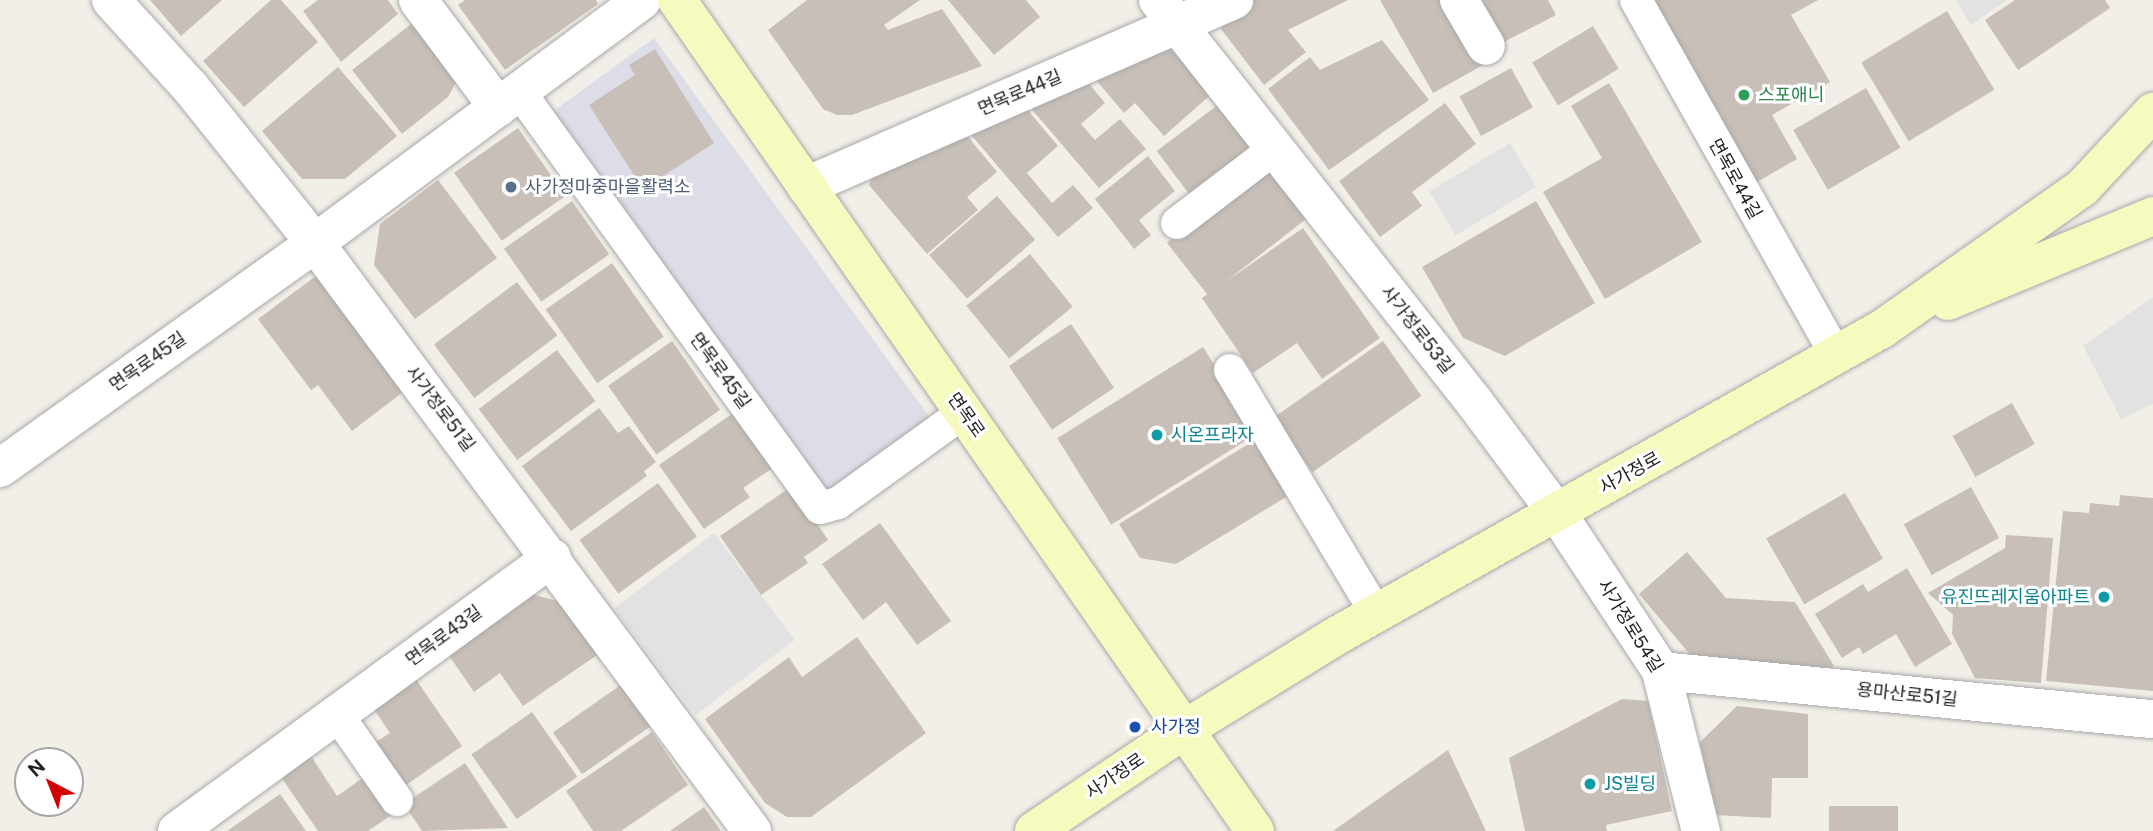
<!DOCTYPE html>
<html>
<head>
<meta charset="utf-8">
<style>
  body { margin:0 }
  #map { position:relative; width:2153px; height:831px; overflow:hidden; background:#f2efe9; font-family:"Public Sans","Noto Sans KR",sans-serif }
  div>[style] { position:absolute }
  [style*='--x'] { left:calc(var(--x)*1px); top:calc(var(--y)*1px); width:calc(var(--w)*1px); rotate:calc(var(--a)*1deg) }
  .parking>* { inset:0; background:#e2e2e2; transform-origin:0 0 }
  .plaza>* { inset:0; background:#dddde8; transform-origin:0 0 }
  .building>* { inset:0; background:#c7bfb8; transform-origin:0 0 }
  .roads { filter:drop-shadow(0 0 2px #a9a9a9) drop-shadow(0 0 2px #a9a9a9) }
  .lane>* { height:32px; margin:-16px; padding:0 16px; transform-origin:16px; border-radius:16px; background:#fff }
  .street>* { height:38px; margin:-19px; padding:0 19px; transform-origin:19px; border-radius:19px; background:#fff }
  .secondary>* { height:38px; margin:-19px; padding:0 19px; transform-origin:19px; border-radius:19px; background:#f7fabf }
  .dots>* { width:19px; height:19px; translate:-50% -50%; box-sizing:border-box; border:4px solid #fff; border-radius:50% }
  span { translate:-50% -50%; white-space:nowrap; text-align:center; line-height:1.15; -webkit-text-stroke:6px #fff; paint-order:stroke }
  .street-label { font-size:18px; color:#222 }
  .leisure-label { font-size:18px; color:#27864d }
  .left { translate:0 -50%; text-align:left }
  .service-label { font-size:18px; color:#4e5e75 }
  .culture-label { font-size:18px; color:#0d838f }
  .right { translate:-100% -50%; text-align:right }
  .transit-label { font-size:18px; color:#164399 }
  .north { position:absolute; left:14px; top:747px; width:70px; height:70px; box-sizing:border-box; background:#fff; border:2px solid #a7a7a7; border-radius:50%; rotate:318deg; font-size:19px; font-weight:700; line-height:28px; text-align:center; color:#222 }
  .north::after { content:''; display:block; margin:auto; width:24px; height:32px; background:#d40000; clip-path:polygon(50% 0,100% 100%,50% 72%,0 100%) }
</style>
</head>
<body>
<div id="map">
  <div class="parking">
    <i style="clip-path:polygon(1956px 0,2007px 0,1971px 25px)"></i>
    <i style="left:1510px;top:143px;width:51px;height:94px;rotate:59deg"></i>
    <i style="clip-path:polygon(2153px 297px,2153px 404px,2121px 419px,2083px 346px)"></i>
    <i style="left:714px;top:533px;width:134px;height:125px;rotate:53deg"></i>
  </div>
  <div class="plaza">
    <i style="left:654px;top:38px;width:472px;height:133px;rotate:54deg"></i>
  </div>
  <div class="building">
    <i style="clip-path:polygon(150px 0,222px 0,181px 36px)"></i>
    <i style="clip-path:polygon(271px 0,281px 0,318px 42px,244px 107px,203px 61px)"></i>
    <i style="clip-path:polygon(318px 0,388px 0,398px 14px,341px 62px,303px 11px)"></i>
    <i style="clip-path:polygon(465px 0,596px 0,598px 4px,505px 70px,458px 5px)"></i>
    <i style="clip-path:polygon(807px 0,920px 0,884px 25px,888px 30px,942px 9px,982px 66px,852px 115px,837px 115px,823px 109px,768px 30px)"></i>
    <i style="clip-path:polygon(948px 0,1026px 0,1040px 17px,994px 55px)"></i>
    <i style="clip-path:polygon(1250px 0,1348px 0,1288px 30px,1306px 52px,1264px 85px,1221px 29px,1228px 10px)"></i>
    <i style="clip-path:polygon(1380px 0,1447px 0,1483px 65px,1433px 93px)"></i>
    <i style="clip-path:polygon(1480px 0,1548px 0,1556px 15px,1502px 43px)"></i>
    <i style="clip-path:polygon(1645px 0,1818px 0,1791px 15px,1830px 82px,1772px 115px,1797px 159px,1752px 185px)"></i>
    <i style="clip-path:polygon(2015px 0,2105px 0,2110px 8px,2018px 70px,1985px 20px)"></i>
    <i style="left:1947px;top:11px;width:92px;height:100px;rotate:59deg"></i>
    <i style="clip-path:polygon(415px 21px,459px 77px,448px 97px,402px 134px,352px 70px)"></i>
    <i style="left:1593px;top:26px;width:50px;height:71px;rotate:59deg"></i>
    <i style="clip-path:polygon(1382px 40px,1429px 100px,1329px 170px,1268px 89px,1310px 57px,1320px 70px)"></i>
    <i style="clip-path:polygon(1177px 45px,1216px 90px,1164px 136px,1135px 103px,1124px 113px,1090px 73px)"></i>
    <i style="clip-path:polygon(655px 49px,714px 143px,643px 189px,589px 105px,635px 75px,629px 65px)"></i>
    <i style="clip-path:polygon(338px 67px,397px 136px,345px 179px,302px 179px,262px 131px)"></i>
    <i style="left:1511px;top:68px;width:45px;height:59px;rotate:61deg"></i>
    <i style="clip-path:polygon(1081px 74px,1105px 103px,1081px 124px,1095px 140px,1120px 119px,1146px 149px,1099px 188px,1023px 99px)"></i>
    <i style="clip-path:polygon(1609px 83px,1702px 242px,1605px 299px,1543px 192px,1602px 158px,1571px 106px)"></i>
    <i style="left:1866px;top:88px;width:69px;height:84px;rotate:60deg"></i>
    <i style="left:1227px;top:98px;width:61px;height:88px;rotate:53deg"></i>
    <i style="clip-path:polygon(1020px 101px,1058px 146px,1027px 173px,1052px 203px,1073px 185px,1093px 208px,1058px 237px,962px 124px)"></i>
    <i style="clip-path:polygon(1445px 103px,1476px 144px,1412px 192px,1422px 206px,1380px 237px,1339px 181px)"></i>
    <i style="clip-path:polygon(960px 127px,997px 172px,967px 197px,978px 210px,927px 254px,869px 185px,878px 159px)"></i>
    <i style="left:518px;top:128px;width:83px;height:78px;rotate:55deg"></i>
    <i style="clip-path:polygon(1148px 156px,1175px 191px,1139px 220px,1151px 235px,1134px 249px,1095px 199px)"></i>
    <i style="left:1274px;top:159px;width:67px;height:136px;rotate:52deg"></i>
    <i style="clip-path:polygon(438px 180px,497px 258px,415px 319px,374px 265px,380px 224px)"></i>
    <i style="left:997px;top:196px;width:58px;height:90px;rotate:49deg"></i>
    <i style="left:572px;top:201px;width:65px;height:83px;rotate:55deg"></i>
    <i style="clip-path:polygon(1536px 201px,1595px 303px,1505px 356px,1463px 338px,1422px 267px)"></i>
    <i style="clip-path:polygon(1303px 228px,1380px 338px,1322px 379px,1297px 343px,1253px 373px,1202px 298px)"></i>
    <i style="left:1030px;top:254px;width:68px;height:82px;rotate:51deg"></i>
    <i style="left:612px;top:263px;width:90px;height:81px;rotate:55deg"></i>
    <i style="clip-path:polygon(324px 270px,411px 386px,352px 431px,318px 385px,311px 390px,258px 319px)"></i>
    <i style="left:517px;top:282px;width:67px;height:104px;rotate:53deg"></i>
    <i style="left:1071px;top:324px;width:77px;height:75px;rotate:56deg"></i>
    <i style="left:672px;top:341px;width:84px;height:78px;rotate:55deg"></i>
    <i style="left:1383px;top:341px;width:67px;height:133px;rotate:55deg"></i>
    <i style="left:1203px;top:347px;width:102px;height:172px;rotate:58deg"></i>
    <i style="left:557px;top:350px;width:64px;height:98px;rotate:53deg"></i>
    <i style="left:2012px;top:403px;width:47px;height:68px;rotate:61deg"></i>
    <i style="clip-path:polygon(599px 408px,618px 433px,629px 426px,656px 462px,644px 471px,647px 476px,571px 531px,522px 466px)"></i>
    <i style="clip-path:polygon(736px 411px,774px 467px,743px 488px,750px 497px,704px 529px,659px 465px)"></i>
    <i style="clip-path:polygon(1258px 438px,1291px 494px,1176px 564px,1140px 558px,1119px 524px)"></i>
    <i style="left:658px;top:483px;width:66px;height:97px;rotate:54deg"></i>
    <i style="clip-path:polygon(792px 486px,828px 540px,804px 557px,808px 563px,761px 595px,720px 536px)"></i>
    <i style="left:1971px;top:487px;width:58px;height:77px;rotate:61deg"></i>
    <i style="left:1845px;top:493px;width:76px;height:91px;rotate:60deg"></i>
    <i style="clip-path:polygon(2120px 495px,2153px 498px,2153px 691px,2046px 681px,2063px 511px,2089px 513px,2090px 503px,2119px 506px)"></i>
    <i style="clip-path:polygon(880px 523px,951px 621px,917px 645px,886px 602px,863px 620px,822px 564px)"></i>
    <i style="clip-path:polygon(2006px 535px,2053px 538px,2041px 683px,1975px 678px,1952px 634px,1953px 615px,1928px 593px,2005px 548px)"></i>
    <i style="clip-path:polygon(1687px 552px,1726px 598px,1795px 602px,1834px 666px,1813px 678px,1693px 658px,1639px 594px)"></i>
    <i style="clip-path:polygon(1907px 568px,1952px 644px,1915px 667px,1896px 634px,1863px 654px,1859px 647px,1842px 658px,1815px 614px,1863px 584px,1868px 592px)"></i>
    <i style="clip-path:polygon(528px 593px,560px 602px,597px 655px,523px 706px,500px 673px,474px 692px,446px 651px)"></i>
    <i style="clip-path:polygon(857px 637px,926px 733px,811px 817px,787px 817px,765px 803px,705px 719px,789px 657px,802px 677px)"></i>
    <i style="clip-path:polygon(415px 678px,462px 746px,406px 785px,376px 742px,390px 733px,373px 708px)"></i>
    <i style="left:625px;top:682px;width:51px;height:88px;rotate:55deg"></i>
    <i style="clip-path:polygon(1622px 699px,1648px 701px,1672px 811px,1606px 825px,1607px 831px,1525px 831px,1509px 758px)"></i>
    <i style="clip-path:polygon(1737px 706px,1808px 714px,1808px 778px,1772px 778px,1771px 818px,1715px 815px,1700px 742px)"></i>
    <i style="left:532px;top:712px;width:79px;height:74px;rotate:55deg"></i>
    <i style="clip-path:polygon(652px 732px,688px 785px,621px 831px,593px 831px,566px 791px)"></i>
    <i style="clip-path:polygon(1448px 750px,1486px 831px,1333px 831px,1347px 821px)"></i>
    <i style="clip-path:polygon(311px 756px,337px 796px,367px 775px,393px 814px,368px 831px,318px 831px,281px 777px)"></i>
    <i style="clip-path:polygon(465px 763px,508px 828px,422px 831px,404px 804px)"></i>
    <i style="clip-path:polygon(280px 794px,306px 831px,227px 831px)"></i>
    <i style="left:1898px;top:806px;width:25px;height:69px;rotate:90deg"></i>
    <i style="clip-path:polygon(704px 807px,721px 831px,670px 831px)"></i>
  </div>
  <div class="roads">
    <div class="lane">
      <i style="--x:1636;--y:0;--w:410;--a:60.6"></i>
      <i style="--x:519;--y:91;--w:514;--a:54.18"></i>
      <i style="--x:820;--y:508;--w:19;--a:-16"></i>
      <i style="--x:838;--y:503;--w:155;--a:-35.8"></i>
      <i style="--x:1177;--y:223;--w:122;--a:-37.3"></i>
      <i style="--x:1230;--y:370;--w:283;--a:59"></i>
      <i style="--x:337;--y:714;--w:105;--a:55.1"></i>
    </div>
    <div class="street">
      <i style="--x:111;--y:0;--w:118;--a:47.8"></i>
      <i style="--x:190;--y:87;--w:200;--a:51.3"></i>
      <i style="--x:315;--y:243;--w:733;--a:53.38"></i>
      <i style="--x:418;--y:0;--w:134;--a:53.2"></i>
      <i style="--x:1158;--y:0;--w:513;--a:51.81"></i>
      <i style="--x:1475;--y:403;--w:137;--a:53.3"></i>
      <i style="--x:1557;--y:513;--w:189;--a:56.6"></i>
      <i style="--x:1661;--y:671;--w:165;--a:76"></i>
      <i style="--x:1459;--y:0;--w:53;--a:59.6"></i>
      <i style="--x:806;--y:186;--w:467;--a:-23.5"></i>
      <i style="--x:0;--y:468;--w:387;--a:-35.5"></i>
      <i style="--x:315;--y:243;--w:407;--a:-36.6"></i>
      <i style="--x:1661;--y:671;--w:494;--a:5.6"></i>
      <i style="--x:177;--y:831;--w:464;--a:-36.1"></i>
    </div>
    <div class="secondary">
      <i style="--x:677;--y:0;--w:1012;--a:55.18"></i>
      <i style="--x:1948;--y:301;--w:222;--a:-22.5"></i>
      <i style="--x:1034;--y:831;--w:182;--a:-34"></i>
      <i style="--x:1185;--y:729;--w:177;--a:-31.6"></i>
      <i style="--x:1336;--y:636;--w:626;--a:-29.35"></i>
      <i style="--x:1882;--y:329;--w:246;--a:-35.2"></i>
      <i style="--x:2083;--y:187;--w:103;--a:-47"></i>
    </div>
  </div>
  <div class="dots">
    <i style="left:1744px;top:95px;background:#2e9e5b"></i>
    <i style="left:511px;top:187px;background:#5c6f8a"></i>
    <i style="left:1157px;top:435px;background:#0f9aa8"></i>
    <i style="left:2104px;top:597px;background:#0f9aa8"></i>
    <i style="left:1135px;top:727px;background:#1a4fb4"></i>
    <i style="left:1590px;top:784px;background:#0f9aa8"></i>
  </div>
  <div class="street-label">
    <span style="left:1020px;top:93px;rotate:-23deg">면목로44길</span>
    <span style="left:1735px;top:179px;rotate:61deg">면목로44길</span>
    <span style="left:1417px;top:330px;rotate:52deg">사가정로53길</span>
    <span style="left:148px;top:362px;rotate:-35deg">면목로45길</span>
    <span style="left:720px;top:371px;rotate:54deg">면목로45길</span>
    <span style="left:440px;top:409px;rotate:53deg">사가정로51길</span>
    <span style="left:966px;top:415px;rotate:55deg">면목로</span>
    <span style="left:1630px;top:473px;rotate:-29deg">사가정로</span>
    <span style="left:1630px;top:626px;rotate:58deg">사가정로54길</span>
    <span style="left:444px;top:636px;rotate:-36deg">면목로43길</span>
    <span style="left:1907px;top:695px;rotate:6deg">용마산로51길</span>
    <span style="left:1115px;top:776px;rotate:-34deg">사가정로</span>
  </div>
  <div class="leisure-label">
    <span class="left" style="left:1758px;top:95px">스포애니</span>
  </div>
  <div class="service-label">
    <span class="left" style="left:525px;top:187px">사가정마중마을활력소</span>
  </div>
  <div class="culture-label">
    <span class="left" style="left:1171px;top:435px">시온프라자</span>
    <span class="right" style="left:2090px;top:597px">유진뜨레지움아파트</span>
    <span class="left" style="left:1604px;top:784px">JS빌딩</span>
  </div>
  <div class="transit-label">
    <span class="left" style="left:1151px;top:727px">사가정</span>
  </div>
  <div class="north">N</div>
</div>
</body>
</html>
